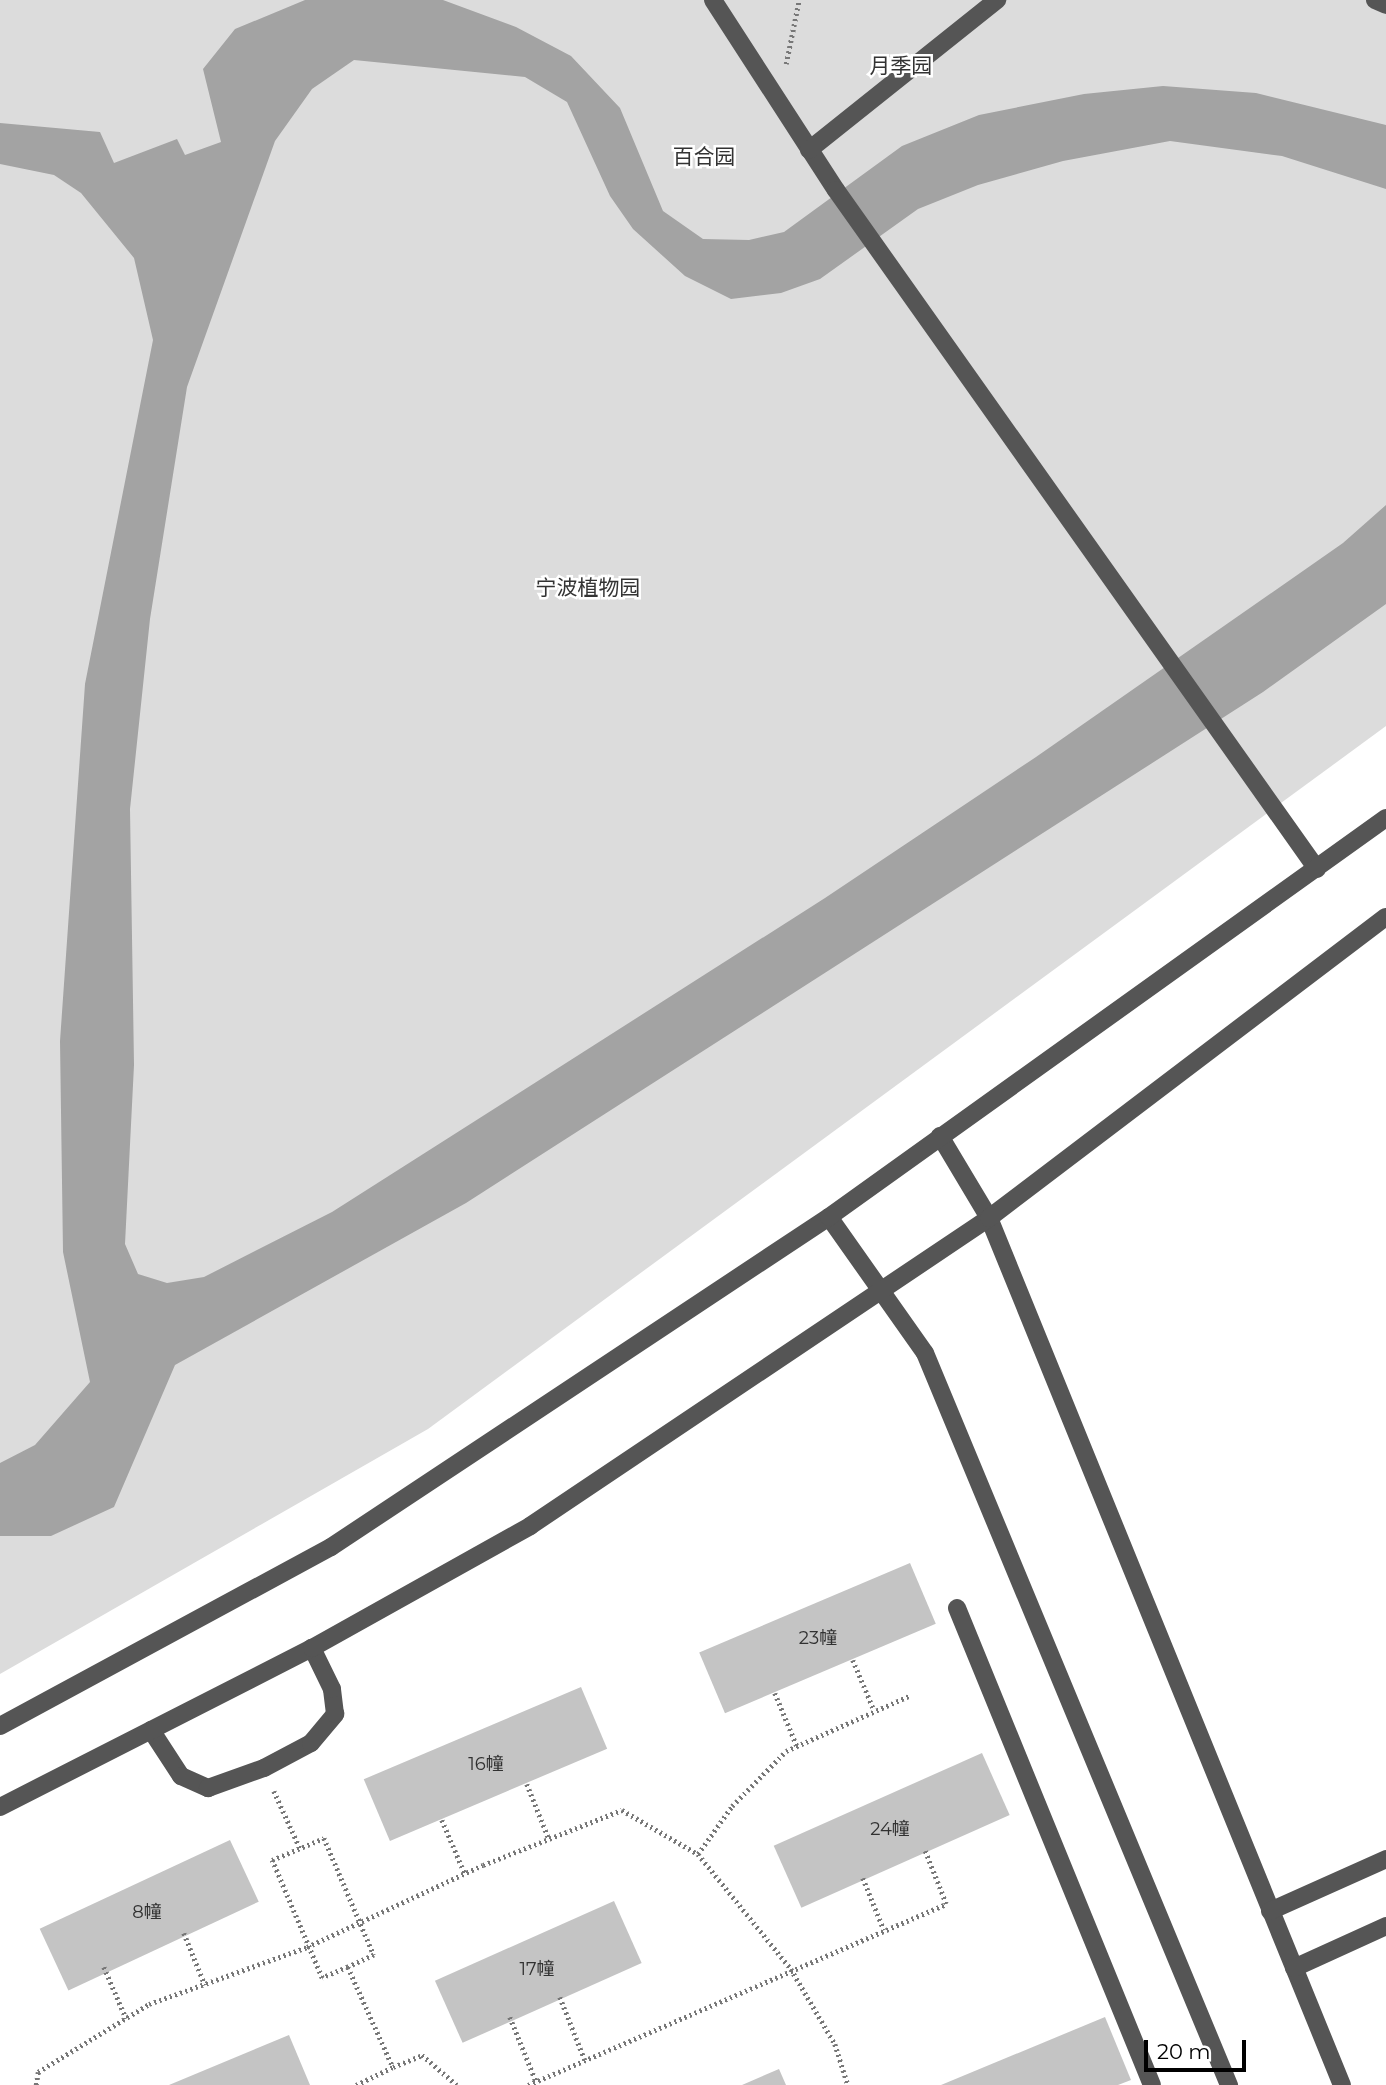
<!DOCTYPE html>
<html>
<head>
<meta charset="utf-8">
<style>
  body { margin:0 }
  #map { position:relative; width:1386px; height:2085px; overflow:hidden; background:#fff; font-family:Montserrat,"Noto Sans SC",sans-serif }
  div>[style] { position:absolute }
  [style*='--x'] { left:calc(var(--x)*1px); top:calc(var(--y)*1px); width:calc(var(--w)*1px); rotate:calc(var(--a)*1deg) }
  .green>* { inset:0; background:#dcdcdc }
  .water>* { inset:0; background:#a3a3a3 }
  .building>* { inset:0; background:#c4c4c4; transform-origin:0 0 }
  .path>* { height:4.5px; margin-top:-2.25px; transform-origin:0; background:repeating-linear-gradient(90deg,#777 0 2px,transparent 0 5.5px) }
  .minor>* { height:18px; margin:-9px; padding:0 9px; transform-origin:9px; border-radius:9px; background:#555 }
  span { translate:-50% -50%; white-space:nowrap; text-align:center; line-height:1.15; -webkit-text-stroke:5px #fff; paint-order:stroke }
  .number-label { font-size:18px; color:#313131 }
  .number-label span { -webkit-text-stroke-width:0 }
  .park-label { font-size:21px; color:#333 }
  .scale { position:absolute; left:1144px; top:2040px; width:102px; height:32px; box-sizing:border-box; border:4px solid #000; border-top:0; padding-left:9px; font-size:21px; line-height:24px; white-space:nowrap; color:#000; -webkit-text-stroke:5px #fff; paint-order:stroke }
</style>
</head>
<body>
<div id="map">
  <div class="green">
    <i style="clip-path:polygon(0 0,1386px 0,1386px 726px,428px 1429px,0 1674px)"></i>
  </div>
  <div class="water">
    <i style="clip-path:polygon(305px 0,443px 0,516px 27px,571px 56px,620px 108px,663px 211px,703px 239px,749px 240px,784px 232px,902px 146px,979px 115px,1084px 94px,1163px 86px,1256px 93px,1386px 125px,1386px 189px,1282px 156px,1170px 141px,1063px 161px,978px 185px,918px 209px,820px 279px,781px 293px,731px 299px,685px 276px,633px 229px,610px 196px,567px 102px,525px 77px,354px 60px,312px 89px,275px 141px,187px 387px,150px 619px,130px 809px,134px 1065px,125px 1244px,138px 1274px,167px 1283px,204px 1277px,332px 1212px,825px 898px,1036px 757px,1343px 543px,1386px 505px,1386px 604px,1263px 692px,466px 1203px,175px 1365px,114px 1507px,51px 1536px,0 1536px,0 1463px,35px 1445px,90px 1382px,63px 1252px,60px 1041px,85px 684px,153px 340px,134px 258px,81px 193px,54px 175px,0 164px,0 123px,100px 132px,114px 163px,177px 139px,185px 155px,221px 142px,203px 69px,235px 29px)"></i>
  </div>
  <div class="building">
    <i style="left:910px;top:1563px;width:66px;height:229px;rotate:67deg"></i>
    <i style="left:581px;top:1687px;width:67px;height:236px;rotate:67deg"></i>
    <i style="left:982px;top:1753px;width:68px;height:228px;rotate:66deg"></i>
    <i style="left:230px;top:1840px;width:68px;height:210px;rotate:65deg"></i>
    <i style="left:614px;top:1901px;width:68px;height:196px;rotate:66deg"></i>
    <i style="clip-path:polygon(1105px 2017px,1131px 2080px,1118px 2085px,941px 2085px)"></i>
    <i style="clip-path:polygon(289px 2035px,310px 2085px,169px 2085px)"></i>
    <i style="clip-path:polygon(779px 2069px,786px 2085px,742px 2085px)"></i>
  </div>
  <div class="path">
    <i style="--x:786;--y:64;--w:65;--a:-78.5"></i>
    <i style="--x:853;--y:1660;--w:54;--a:67.2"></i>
    <i style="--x:775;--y:1693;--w:57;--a:67.5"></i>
    <i style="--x:527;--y:1784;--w:59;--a:68.2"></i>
    <i style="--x:274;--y:1791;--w:63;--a:65.5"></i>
    <i style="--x:442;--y:1820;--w:59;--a:66.9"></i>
    <i style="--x:698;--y:1854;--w:59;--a:-54.7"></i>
    <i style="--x:732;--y:1806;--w:77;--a:-45.5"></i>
    <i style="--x:786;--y:1751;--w:137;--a:-24.1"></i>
    <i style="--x:863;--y:1878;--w:56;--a:68"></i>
    <i style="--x:184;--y:1933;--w:56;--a:68"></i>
    <i style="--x:104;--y:1967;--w:56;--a:66.7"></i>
    <i style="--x:348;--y:1967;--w:28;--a:157"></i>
    <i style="--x:322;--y:1978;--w:128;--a:-113"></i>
    <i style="--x:272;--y:1860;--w:56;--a:-22.9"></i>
    <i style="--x:324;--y:1838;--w:127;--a:66.9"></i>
    <i style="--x:374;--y:1955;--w:29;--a:155"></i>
    <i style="--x:348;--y:1967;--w:110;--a:65.8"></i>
    <i style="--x:393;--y:2067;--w:31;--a:-22"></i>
    <i style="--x:422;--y:2055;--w:46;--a:40.6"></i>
    <i style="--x:560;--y:1997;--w:68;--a:68.4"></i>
    <i style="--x:510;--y:2017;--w:69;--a:67.9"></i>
    <i style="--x:36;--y:2085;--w:13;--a:-81"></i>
    <i style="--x:38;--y:2072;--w:130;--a:-31.5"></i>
    <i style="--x:149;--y:2004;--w:168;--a:-19.8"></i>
    <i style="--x:307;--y:1947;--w:194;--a:-25"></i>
    <i style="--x:483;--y:1865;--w:149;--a:-21.6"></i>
    <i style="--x:622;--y:1810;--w:88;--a:30.1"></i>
    <i style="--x:698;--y:1854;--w:148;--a:51"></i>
    <i style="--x:791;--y:1969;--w:87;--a:59.6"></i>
    <i style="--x:835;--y:2044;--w:43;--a:72.4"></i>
    <i style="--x:356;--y:2085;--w:41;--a:-25.9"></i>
    <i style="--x:528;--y:2085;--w:456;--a:-23.4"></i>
    <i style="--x:946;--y:1904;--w:57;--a:-111.6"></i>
  </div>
  <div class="minor">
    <i style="--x:713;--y:0;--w:226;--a:57.1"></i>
    <i style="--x:836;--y:190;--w:832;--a:54.69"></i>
    <i style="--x:1375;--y:0;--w:12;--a:24"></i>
    <i style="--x:809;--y:150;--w:241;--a:-38.6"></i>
    <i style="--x:940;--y:1136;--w:96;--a:59.1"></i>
    <i style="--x:989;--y:1218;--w:936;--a:67.85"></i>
    <i style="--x:829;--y:1217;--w:166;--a:54.8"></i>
    <i style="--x:925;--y:1353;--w:793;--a:67.45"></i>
    <i style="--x:957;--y:1608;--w:515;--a:67.77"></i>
    <i style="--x:0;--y:1726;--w:376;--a:-28.4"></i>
    <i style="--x:331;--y:1547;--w:597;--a:-33.53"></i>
    <i style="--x:829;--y:1217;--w:685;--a:-35.62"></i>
    <i style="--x:151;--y:1730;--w:55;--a:56.9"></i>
    <i style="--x:181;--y:1776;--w:30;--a:24"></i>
    <i style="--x:208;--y:1788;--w:59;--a:-19.7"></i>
    <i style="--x:264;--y:1768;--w:53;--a:-28"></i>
    <i style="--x:311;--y:1743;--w:38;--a:-50"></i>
    <i style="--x:335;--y:1714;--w:25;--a:-97"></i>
    <i style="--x:332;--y:1689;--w:46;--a:-116"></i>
    <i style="--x:0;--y:1807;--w:350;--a:-27"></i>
    <i style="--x:312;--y:1648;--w:250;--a:-29.2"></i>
    <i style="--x:530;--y:1526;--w:553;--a:-33.86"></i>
    <i style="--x:989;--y:1218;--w:498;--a:-37.2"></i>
    <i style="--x:1270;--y:1911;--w:127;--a:-24.1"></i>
    <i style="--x:1294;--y:1968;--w:101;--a:-24.5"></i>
  </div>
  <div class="number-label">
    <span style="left:818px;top:1638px">23幢</span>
    <span style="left:486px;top:1764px">16幢</span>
    <span style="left:890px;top:1829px">24幢</span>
    <span style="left:147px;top:1912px">8幢</span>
    <span style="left:537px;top:1969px">17幢</span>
  </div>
  <div class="park-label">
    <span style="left:901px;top:66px">月季园</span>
    <span style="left:704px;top:157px">百合园</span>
    <span style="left:588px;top:588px">宁波植物园</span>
  </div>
  <div class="scale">20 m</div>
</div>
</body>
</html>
